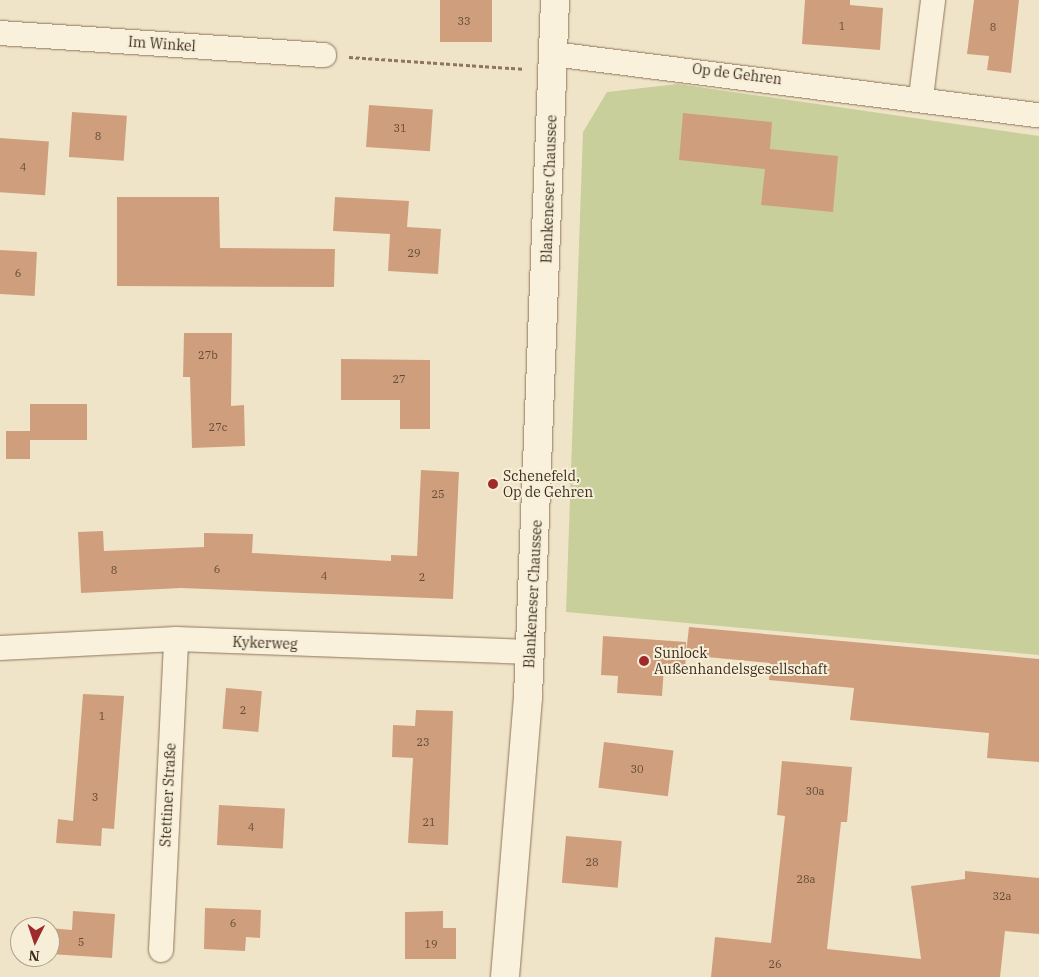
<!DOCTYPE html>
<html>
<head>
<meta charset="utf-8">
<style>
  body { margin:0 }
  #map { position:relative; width:1039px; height:977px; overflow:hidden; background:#f0e4c8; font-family:"IBM Plex Serif",serif }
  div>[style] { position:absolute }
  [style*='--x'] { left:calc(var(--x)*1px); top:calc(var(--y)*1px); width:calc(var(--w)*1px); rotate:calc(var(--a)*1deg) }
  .green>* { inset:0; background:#c9cf9b }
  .building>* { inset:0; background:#cf9f7d; transform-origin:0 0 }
  .path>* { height:3px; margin-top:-1.5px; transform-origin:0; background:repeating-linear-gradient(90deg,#8d765c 0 4px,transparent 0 6.5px) }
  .roads { filter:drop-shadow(0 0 1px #8d765c) drop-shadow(0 0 1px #8d765c) }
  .street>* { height:24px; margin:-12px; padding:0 12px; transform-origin:12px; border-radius:12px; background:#faf1dc }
  .secondary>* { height:28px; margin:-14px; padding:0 14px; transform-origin:14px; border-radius:14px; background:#faf1dc }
  .dots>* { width:14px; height:14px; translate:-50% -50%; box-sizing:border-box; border:2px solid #f7eed8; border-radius:50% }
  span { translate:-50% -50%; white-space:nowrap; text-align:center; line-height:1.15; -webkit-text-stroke:4px #f7eed8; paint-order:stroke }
  .number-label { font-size:11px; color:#624a37 }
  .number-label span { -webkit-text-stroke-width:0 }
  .street-label { font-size:14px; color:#3d2e20 }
  .poi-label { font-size:14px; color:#3d2e20 }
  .left { translate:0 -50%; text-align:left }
  .north { position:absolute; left:10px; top:917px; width:50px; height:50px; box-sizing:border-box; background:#f7eed8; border:1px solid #ada18e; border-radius:50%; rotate:184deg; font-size:14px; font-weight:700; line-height:20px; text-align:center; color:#3d2e20 }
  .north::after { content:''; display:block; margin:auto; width:18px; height:22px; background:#9e2a2b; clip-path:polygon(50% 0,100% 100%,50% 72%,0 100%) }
</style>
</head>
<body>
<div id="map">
  <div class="green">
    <i style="clip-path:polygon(678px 84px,1039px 136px,1039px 655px,566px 612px,583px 132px,607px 92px)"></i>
  </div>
  <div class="building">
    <i style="left:440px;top:0;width:52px;height:42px"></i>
    <i style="clip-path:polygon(805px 0,850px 0,850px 5px,883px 8px,880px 50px,802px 44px)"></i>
    <i style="clip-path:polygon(974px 0,1019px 0,1011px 73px,987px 70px,989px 56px,967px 54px)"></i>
    <i style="left:369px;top:105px;width:64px;height:42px;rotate:4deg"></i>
    <i style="left:72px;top:112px;width:55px;height:45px;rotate:4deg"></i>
    <i style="clip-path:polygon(683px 113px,772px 122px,770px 149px,838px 156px,833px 212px,761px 205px,765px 169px,679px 160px)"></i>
    <i style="left:0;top:138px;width:49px;height:54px;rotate:4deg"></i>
    <i style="clip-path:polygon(117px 197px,219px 197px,220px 248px,335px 249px,334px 287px,117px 286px)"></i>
    <i style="clip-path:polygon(335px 197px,409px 201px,407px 227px,441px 229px,438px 274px,388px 271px,390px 234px,333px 231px)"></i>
    <i style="left:0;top:250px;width:37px;height:44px;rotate:3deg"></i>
    <i style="clip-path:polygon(184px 333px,232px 333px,231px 406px,244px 405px,245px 446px,192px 448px,190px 377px,183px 377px)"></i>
    <i style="clip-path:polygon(341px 359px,430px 360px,430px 429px,400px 429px,400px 400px,341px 400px)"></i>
    <i style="left:87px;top:404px;width:36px;height:57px;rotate:90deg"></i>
    <i style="left:6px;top:431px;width:24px;height:28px"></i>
    <i style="clip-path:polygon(421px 470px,459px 472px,453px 599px,181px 588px,81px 593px,78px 532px,103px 531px,104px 551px,204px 547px,204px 533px,253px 534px,252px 553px,391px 561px,391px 555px,417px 556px)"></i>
    <i style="clip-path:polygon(689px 627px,1039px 659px,1039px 762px,987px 758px,989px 733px,850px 720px,854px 688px,769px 680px,770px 663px,686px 655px,685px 669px,664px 667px,662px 696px,617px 693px,618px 676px,601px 675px,603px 636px,686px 642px,686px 653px)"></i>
    <i style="left:226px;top:688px;width:36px;height:41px;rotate:5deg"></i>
    <i style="clip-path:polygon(83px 694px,124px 696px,114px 829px,102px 828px,101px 846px,56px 843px,58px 819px,73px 821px)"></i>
    <i style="clip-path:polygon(416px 710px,453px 711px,448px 845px,408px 843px,413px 758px,392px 757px,393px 725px,415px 726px)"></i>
    <i style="left:604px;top:742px;width:70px;height:46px;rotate:7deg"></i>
    <i style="clip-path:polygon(782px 761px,852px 767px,847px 822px,841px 822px,827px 949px,921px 959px,911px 886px,965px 879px,965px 871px,1039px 878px,1039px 934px,1005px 931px,1000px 977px,711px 977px,715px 937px,771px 943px,785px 816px,777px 815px)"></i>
    <i style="left:219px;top:805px;width:66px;height:40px;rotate:3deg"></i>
    <i style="left:566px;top:836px;width:56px;height:47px;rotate:5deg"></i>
    <i style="clip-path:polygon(205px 908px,261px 910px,260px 938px,246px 937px,245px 951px,204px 949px)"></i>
    <i style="clip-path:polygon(73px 911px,115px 914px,112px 958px,50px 954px,50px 928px,72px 930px)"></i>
    <i style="clip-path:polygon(443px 911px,443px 928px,456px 928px,456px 959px,405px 959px,405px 912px)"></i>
  </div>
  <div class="path">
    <i style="--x:349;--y:57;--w:174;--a:3.9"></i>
  </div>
  <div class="roads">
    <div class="street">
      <i style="--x:0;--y:33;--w:325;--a:3.9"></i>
      <i style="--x:553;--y:54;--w:490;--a:7.2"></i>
      <i style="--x:921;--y:97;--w:98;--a:-82.9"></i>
      <i style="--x:0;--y:648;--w:176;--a:-2.9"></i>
      <i style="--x:176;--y:639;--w:354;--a:2.1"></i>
      <i style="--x:161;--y:950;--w:311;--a:-87.2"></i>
    </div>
    <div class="secondary">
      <i style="--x:505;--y:977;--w:281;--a:-85.3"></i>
      <i style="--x:528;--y:697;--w:698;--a:-87.78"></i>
    </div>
  </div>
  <div class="dots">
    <i style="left:493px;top:484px;background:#9e2a2b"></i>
    <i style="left:644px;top:661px;background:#9e2a2b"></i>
  </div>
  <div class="number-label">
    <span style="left:464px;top:21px">33</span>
    <span style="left:842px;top:26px">1</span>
    <span style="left:993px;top:27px">8</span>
    <span style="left:400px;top:128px">31</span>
    <span style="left:98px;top:136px">8</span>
    <span style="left:23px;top:167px">4</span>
    <span style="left:414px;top:253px">29</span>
    <span style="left:18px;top:273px">6</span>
    <span style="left:208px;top:355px">27b</span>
    <span style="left:399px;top:379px">27</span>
    <span style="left:218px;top:427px">27c</span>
    <span style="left:438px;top:494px">25</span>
    <span style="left:217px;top:569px">6</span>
    <span style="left:114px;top:570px">8</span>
    <span style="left:324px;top:576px">4</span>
    <span style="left:422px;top:577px">2</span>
    <span style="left:243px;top:710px">2</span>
    <span style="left:102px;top:716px">1</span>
    <span style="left:423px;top:742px">23</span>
    <span style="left:637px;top:769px">30</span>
    <span style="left:815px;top:791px">30a</span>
    <span style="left:95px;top:797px">3</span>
    <span style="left:429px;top:822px">21</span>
    <span style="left:251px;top:827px">4</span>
    <span style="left:592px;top:862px">28</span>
    <span style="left:806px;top:879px">28a</span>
    <span style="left:1002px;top:896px">32a</span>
    <span style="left:233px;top:923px">6</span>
    <span style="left:81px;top:942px">5</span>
    <span style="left:431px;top:944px">19</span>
    <span style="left:775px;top:964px">26</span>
  </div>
  <div class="street-label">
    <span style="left:162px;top:44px;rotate:4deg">Im Winkel</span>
    <span style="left:737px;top:74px;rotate:7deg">Op de Gehren</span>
    <span style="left:549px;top:189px;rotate:-88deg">Blankeneser Chaussee</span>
    <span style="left:533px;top:594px;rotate:-87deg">Blankeneser Chaussee</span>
    <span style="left:265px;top:643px;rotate:2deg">Kykerweg</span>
    <span style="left:168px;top:795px;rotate:-87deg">Stettiner Straße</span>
  </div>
  <div class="poi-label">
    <span class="left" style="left:503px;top:484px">Schenefeld,<br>Op de Gehren</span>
    <span class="left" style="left:654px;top:661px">Sunlock<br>Außenhandelsgesellschaft</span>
  </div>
  <div class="north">N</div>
</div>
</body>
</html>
